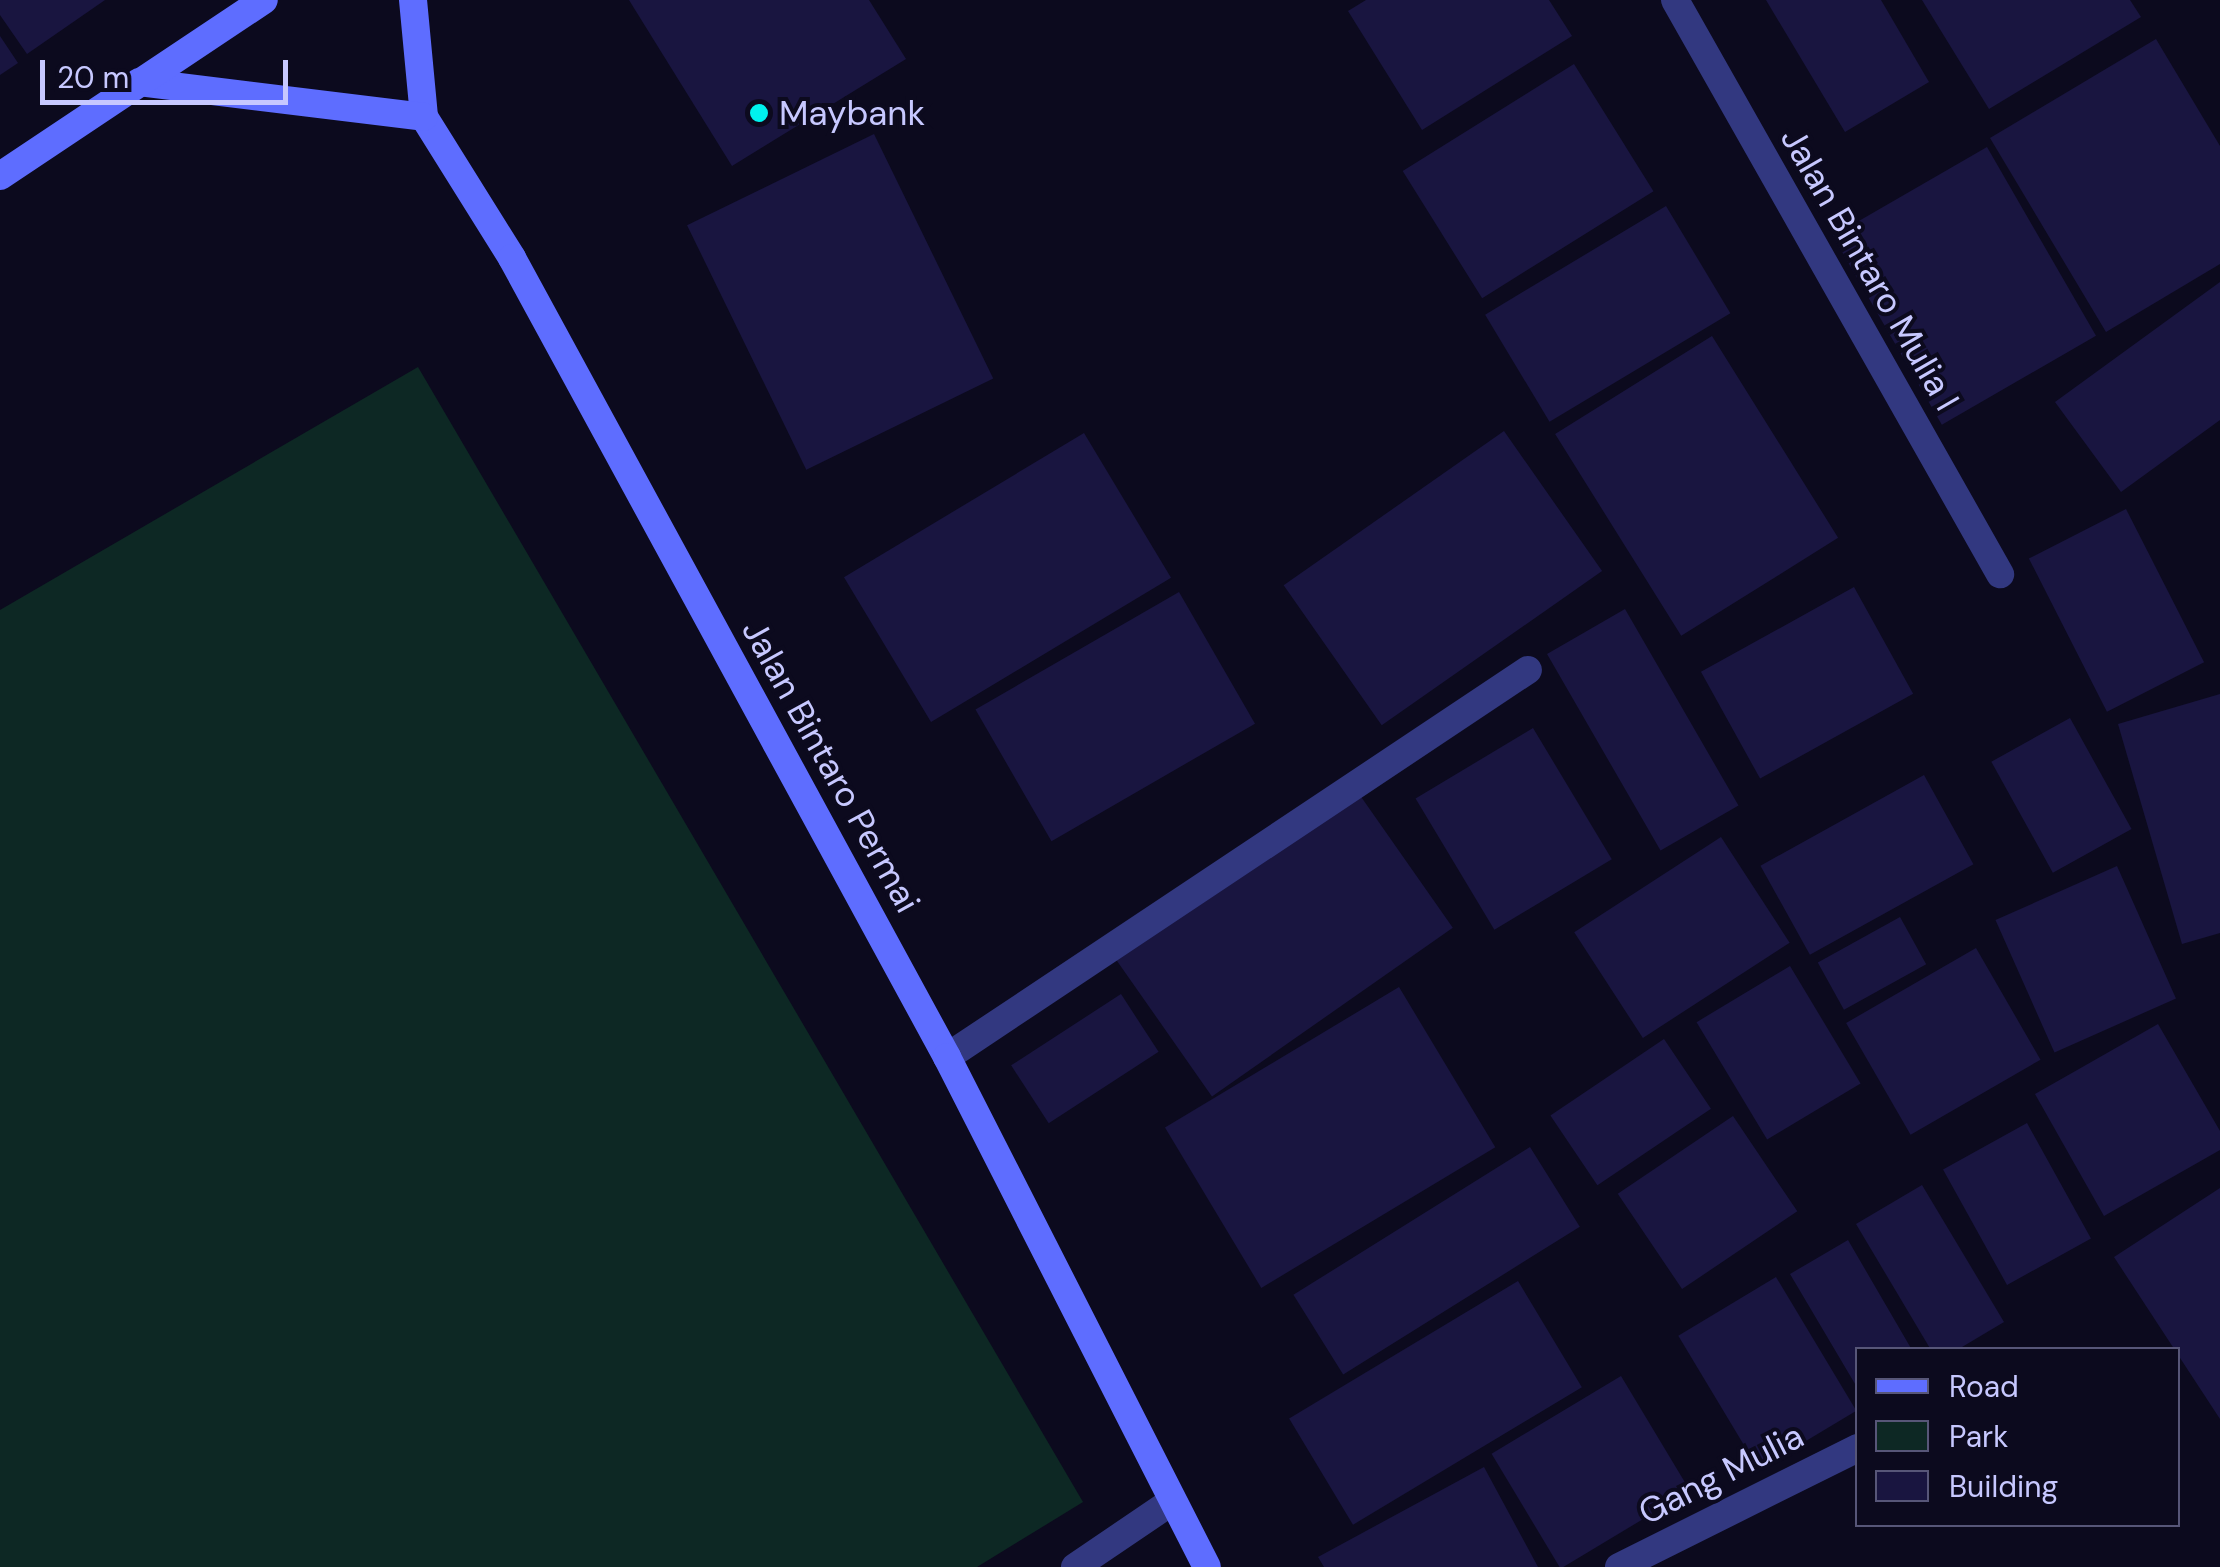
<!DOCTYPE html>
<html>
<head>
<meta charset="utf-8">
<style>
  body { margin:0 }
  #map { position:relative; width:2220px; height:1567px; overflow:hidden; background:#0c0a1e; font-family:"DM Sans",sans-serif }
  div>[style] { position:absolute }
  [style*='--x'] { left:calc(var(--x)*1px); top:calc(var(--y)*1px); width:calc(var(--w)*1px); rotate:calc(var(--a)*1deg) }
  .green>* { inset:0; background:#0d2824 }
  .building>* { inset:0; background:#191540; transform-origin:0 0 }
  .minor>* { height:28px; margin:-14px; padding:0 14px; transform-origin:14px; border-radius:14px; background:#323880 }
  .secondary>* { height:28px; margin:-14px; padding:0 14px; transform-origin:14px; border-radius:14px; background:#5e6dff }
  .dots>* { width:28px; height:28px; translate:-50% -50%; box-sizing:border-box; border:5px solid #0c0a1e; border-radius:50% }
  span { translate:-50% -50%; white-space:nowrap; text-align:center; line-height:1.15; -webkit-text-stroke:8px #0c0a1e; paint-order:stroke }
  .poi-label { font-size:35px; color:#c7c8ff }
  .left { translate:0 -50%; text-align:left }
  .street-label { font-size:35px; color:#c7c8ff }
  .legend { position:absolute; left:1855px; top:1347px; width:325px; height:180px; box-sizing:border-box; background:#0c0a1e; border:2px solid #575678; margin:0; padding:12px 18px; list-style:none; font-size:30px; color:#c7c8ff }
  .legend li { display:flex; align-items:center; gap:20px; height:50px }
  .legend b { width:50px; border:2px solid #575678 }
  .scale { position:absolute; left:40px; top:60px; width:248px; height:45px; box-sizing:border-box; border:5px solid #c7c8ff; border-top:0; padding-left:12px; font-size:30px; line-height:35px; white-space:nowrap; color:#c7c8ff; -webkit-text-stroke:8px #0c0a1e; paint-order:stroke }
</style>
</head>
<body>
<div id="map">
  <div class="green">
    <i style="clip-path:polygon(418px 367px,1083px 1502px,977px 1567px,0 1567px,0 610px)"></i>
  </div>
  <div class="building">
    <i style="clip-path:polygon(0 0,105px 0,27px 54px,0 15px)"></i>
    <i style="clip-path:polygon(629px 0,869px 0,906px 59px,732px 166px)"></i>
    <i style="clip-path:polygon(1366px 0,1549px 0,1572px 36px,1422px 130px,1348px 11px)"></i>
    <i style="clip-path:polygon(1766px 0,1881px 0,1929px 82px,1845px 132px)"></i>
    <i style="clip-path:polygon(1922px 0,2130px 0,2141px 17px,1989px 109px)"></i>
    <i style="clip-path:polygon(0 36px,18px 63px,0 75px)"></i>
    <i style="clip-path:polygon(2156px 39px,2220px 146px,2220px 264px,2106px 332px,1990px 138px)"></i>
    <i style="left:1574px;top:64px;width:150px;height:202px;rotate:58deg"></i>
    <i style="left:874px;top:134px;width:272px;height:208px;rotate:64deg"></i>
    <i style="left:1987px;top:147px;width:218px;height:178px;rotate:60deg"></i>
    <i style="left:1666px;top:206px;width:125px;height:211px;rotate:59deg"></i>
    <i style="clip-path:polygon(2220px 282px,2220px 420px,2121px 492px,2055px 402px)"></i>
    <i style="left:1712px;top:336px;width:238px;height:185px;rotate:58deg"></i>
    <i style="left:1504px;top:431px;width:171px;height:269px;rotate:55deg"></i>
    <i style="left:1084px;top:433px;width:169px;height:280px;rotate:59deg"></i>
    <i style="left:2126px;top:509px;width:172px;height:109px;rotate:63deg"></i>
    <i style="left:1854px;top:587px;width:122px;height:175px;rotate:61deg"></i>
    <i style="left:1179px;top:592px;width:152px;height:235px;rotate:60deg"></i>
    <i style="left:1625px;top:609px;width:227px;height:90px;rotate:60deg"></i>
    <i style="clip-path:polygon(2220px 694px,2220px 933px,2182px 944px,2118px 724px)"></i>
    <i style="left:2070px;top:718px;width:127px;height:90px;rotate:61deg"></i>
    <i style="left:1533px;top:728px;width:153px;height:137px;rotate:59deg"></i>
    <i style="left:1924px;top:775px;width:102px;height:187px;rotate:61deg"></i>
    <i style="left:1357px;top:791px;width:167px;height:294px;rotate:55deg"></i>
    <i style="left:1721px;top:837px;width:126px;height:175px;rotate:57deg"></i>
    <i style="left:2117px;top:866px;width:145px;height:133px;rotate:66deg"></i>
    <i style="left:1900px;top:917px;width:54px;height:94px;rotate:61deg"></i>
    <i style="left:1976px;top:948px;width:129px;height:150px;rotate:60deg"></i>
    <i style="left:1790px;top:966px;width:137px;height:109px;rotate:59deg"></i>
    <i style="left:1399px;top:987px;width:187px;height:273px;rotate:59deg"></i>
    <i style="left:1121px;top:994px;width:69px;height:131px;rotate:57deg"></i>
    <i style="clip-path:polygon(2158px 1024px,2220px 1131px,2220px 1150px,2104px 1216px,2035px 1094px)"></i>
    <i style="left:1664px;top:1039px;width:84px;height:137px;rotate:56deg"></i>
    <i style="left:1733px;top:1116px;width:115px;height:139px;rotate:56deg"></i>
    <i style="left:2027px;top:1123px;width:132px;height:96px;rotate:61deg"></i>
    <i style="left:1530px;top:1147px;width:94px;height:279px;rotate:58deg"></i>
    <i style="clip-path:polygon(1922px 1185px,2004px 1322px,1957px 1350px,1931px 1350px,1856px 1224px)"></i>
    <i style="clip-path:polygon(2220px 1188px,2220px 1419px,2114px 1257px)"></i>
    <i style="clip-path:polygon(1848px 1240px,1912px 1350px,1858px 1350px,1858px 1389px,1790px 1274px)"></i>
    <i style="left:1776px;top:1277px;width:156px;height:114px;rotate:59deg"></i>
    <i style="left:1518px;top:1281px;width:124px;height:267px;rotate:59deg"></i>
    <i style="left:1621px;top:1376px;width:134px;height:151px;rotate:59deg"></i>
    <i style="clip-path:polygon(1484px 1467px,1538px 1567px,1324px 1567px,1318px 1557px)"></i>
  </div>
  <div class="minor">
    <i style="--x:1675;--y:0;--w:660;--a:60.48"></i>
    <i style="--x:947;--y:1057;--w:698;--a:-33.67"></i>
    <i style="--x:1075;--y:1567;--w:116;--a:-34.1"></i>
    <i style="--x:1619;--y:1567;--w:267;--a:-26.5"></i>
  </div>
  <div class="secondary">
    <i style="--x:413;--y:0;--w:118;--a:84.6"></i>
    <i style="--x:424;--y:117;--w:166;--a:58"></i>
    <i style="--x:512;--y:258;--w:910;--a:61.43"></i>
    <i style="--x:947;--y:1057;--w:572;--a:62.99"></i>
    <i style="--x:139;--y:82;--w:287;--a:7"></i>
    <i style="--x:0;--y:176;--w:317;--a:-33.7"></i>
  </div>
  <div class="dots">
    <i style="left:759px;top:113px;background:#00f2ee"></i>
  </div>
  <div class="poi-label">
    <span class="left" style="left:779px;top:113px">Maybank</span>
  </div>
  <div class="street-label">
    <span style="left:1870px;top:269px;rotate:60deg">Jalan Bintaro Mulia I</span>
    <span style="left:831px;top:766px;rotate:61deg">Jalan Bintaro Permai</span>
    <span style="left:1721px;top:1474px;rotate:-27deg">Gang Mulia</span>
  </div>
  <ul class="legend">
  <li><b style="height:12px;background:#5e6dff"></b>Road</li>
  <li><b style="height:28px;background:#0d2824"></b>Park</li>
  <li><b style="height:28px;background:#191540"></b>Building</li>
  </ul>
  <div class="scale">20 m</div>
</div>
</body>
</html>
